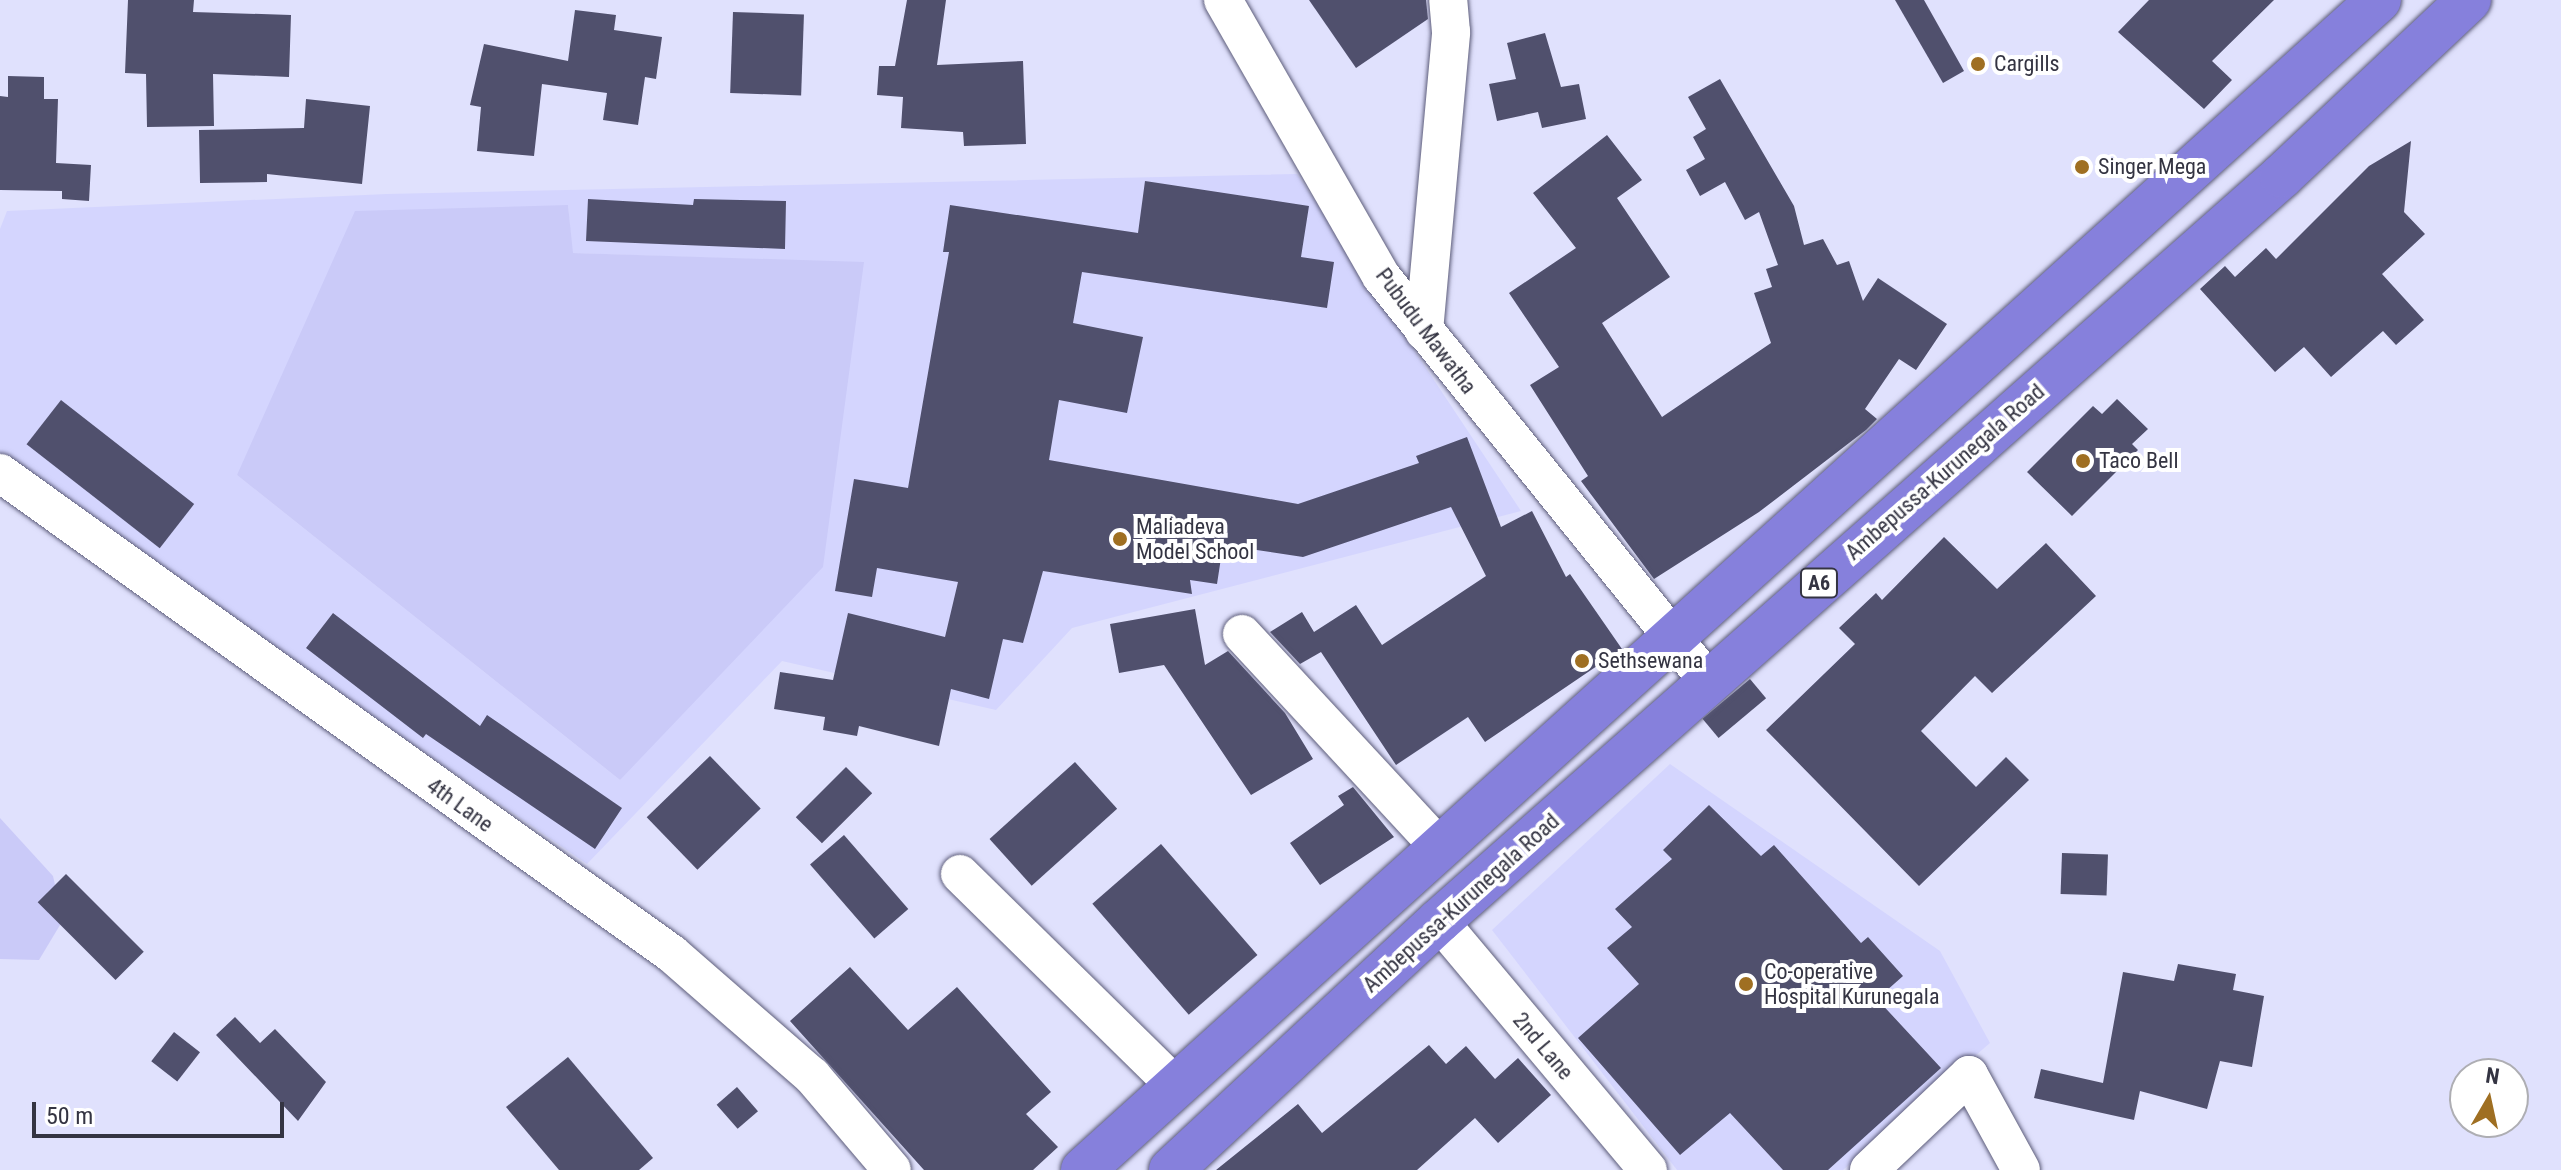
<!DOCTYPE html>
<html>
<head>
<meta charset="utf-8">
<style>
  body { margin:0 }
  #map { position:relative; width:2561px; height:1170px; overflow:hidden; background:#e0e1fd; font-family:"Roboto Condensed",sans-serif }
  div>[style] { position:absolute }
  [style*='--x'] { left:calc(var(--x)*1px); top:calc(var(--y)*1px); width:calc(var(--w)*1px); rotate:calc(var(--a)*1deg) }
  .built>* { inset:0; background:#d4d5fe }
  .green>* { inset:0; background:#cacaf8 }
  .building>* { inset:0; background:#50506d; transform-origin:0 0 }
  .roads { filter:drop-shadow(0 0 2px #5d5d7a) drop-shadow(0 0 2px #5d5d7a) }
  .minor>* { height:38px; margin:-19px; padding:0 19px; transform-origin:19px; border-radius:19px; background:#fff }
  .highway>* { height:44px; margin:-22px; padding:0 22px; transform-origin:22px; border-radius:22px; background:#8680dc }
  .dots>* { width:22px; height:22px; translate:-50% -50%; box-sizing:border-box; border:4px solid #fff; border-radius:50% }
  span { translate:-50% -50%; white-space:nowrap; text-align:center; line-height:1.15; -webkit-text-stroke:8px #fff; paint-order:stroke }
  .shield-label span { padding:2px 6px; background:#fff; border:2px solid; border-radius:6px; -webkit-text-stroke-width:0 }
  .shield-label { font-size:20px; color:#343442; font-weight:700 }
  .poi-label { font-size:22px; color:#343442 }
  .left { translate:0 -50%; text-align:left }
  .street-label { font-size:22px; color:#343442 }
  .north { position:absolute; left:2449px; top:1058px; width:80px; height:80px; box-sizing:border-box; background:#fff; border:2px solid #aeaeb3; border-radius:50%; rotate:9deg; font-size:22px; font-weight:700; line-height:32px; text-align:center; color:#343442 }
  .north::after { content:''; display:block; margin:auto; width:28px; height:36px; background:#9f6f22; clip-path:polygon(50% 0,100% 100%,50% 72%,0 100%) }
  .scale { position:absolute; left:32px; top:1102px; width:252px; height:36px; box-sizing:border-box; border:4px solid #343442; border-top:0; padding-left:10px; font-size:24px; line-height:28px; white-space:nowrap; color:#343442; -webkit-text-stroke:6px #fff; paint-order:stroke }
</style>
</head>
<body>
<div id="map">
  <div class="built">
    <i style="clip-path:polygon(evenodd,1297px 174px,1521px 511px,1072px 628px,996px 710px,782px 661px,587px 864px,0 461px,0 229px,7px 211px,387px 194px,1297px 174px,568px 205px,572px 253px,863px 263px,620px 780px,237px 475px,568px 205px)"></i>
    <i style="clip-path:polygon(1670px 764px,1940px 951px,1990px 1043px,1843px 1170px,1677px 1170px,1492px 930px)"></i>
  </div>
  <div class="green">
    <i style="clip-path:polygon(568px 205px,573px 253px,864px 262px,823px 567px,620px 780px,237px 475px,355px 211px)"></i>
    <i style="clip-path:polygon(0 818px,53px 876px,63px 920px,39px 960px,0 959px)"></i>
  </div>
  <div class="building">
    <i style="clip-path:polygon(128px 0,194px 0,193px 12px,291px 15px,289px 77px,213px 74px,214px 126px,147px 127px,146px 74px,125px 73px)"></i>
    <i style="clip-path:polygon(907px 0,946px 0,937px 65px,1023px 61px,1026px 144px,964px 146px,963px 132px,901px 128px,903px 97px,877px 95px,879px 66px,895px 66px)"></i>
    <i style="clip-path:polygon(1309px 0,1426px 0,1428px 19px,1356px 68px)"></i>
    <i style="clip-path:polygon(1895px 0,1924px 0,1964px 71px,1943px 83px)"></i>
    <i style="clip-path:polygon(2149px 0,2274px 0,2212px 61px,2232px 80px,2204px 109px,2118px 32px)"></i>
    <i style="clip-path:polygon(575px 10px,616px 15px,614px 30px,662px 37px,656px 79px,645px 77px,638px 125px,603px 120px,607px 93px,542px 84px,534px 156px,477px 151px,481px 107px,470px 105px,484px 44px,568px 61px)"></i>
    <i style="left:733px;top:12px;width:71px;height:81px;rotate:2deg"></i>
    <i style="clip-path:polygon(1545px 33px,1561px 87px,1579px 84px,1586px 119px,1542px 128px,1538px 112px,1497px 121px,1489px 84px,1516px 79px,1507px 43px)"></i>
    <i style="clip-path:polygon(8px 76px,44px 77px,44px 99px,58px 99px,56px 163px,91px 165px,89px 201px,62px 199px,62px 191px,0 190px,0 96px,8px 97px)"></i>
    <i style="clip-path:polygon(1720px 79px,1794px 206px,1804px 245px,1823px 239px,1837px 265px,1849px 261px,1863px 301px,1878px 278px,1947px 324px,1916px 370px,1899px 359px,1865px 409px,1877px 419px,1866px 430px,1759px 512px,1654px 579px,1581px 481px,1588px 476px,1530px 385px,1559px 367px,1509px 293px,1576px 248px,1533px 193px,1607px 135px,1642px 180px,1617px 198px,1670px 277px,1602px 323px,1662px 417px,1771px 343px,1754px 293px,1772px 287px,1766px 269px,1778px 265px,1759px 212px,1745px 220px,1725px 182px,1700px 196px,1686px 170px,1705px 159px,1693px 137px,1706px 129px,1688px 97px)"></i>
    <i style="clip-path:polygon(306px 99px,370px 106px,362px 184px,267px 174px,267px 182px,200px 183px,199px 130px,304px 128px)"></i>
    <i style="clip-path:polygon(2411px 141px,2404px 212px,2425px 234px,2382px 274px,2424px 320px,2396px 345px,2383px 331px,2331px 377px,2304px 347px,2275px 372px,2200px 289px,2225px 266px,2235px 277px,2266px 248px,2276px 259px,2369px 166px)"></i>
    <i style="clip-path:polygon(1145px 181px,1309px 206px,1301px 257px,1334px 262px,1327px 308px,1082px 272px,1073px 323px,1143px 337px,1127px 413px,1059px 400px,1049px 460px,1298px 504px,1419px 463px,1416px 456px,1467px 437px,1501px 527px,1532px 511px,1566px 577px,1570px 574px,1622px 649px,1485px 742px,1468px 717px,1396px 765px,1321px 652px,1300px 664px,1270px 632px,1302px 612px,1314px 632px,1356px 605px,1382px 645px,1486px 576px,1451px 507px,1303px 557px,1223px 545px,1217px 584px,1190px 580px,1192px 594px,1043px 571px,1023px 643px,1003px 639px,989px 699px,951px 689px,939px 746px,859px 726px,857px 736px,823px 730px,825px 717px,774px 709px,780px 672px,833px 680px,848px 613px,945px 637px,958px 582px,877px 568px,872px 597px,835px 591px,854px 479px,908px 488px,949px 252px,943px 252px,950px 205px,1138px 233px)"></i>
    <i style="clip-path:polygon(588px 199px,693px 205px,694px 199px,786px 201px,785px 249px,586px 241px)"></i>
    <i style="clip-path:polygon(2117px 399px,2148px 429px,2132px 444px,2138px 450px,2072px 516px,2027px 472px,2093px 406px,2102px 414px)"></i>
    <i style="left:61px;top:400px;width:169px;height:56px;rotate:38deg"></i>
    <i style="clip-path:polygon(1944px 537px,1997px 589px,2046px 543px,2096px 596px,1992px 693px,1975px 676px,1921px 731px,1976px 787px,2006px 757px,2029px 780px,1919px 886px,1766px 730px,1855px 644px,1839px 628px,1876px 593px,1882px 600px)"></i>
    <i style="clip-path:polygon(1195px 609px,1205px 665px,1228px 651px,1285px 713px,1313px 759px,1251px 795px,1164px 665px,1119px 673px,1110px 624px)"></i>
    <i style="clip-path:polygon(333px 613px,480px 726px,487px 715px,622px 808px,595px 849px,426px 734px,423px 738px,306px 648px)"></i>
    <i style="left:1750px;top:679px;width:25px;height:62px;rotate:50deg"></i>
    <i style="left:710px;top:756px;width:73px;height:88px;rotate:46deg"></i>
    <i style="left:1075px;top:762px;width:63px;height:115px;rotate:48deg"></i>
    <i style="left:846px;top:767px;width:37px;height:71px;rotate:45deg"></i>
    <i style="clip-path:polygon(1353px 787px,1394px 837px,1320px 885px,1290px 843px,1344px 805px,1338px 796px)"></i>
    <i style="clip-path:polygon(1709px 805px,1761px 856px,1774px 845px,1861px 943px,1868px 937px,1903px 976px,1877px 999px,1941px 1068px,1828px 1170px,1783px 1170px,1730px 1113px,1680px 1155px,1578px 1038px,1639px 984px,1607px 948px,1632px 927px,1615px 909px,1672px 859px,1663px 850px)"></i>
    <i style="left:844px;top:835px;width:98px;height:45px;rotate:49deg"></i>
    <i style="left:1161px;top:844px;width:147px;height:91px;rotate:49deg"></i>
    <i style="left:2062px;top:853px;width:46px;height:41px;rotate:2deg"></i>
    <i style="left:66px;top:874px;width:110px;height:40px;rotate:45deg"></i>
    <i style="clip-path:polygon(2178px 964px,2236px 974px,2233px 990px,2264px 996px,2252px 1067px,2220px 1061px,2207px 1109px,2140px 1091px,2134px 1120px,2034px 1098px,2041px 1069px,2103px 1083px,2123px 972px,2174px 981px)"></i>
    <i style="clip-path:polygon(850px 967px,908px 1030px,957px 987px,1051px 1092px,1026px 1114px,1058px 1147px,1033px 1170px,924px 1170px,790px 1021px)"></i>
    <i style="clip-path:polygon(235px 1017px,260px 1043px,275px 1029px,326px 1082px,298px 1121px,216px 1035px)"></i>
    <i style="left:174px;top:1032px;width:33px;height:37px;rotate:38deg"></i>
    <i style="clip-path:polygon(1429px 1045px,1446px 1064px,1466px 1046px,1495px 1079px,1518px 1058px,1551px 1095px,1498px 1143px,1475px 1118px,1417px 1170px,1216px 1170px,1298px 1104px,1322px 1133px)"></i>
    <i style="clip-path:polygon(568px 1057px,653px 1158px,639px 1170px,559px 1170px,506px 1107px)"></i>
    <i style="left:737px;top:1087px;width:32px;height:27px;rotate:49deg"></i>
  </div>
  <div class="roads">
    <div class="minor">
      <i style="--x:1223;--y:0;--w:318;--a:60.2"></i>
      <i style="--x:1381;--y:276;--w:521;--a:51.08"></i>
      <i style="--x:1424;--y:331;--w:300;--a:-84.8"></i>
      <i style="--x:1451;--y:32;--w:32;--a:-95"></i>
      <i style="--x:0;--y:473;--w:826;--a:35.59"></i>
      <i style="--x:672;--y:954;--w:186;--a:41.1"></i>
      <i style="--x:812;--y:1076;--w:123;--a:49.6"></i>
      <i style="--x:1242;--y:634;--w:289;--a:47.2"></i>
      <i style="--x:960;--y:874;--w:300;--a:44.5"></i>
      <i style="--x:1439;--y:921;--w:325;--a:50"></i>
      <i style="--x:1869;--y:1170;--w:138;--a:-43.5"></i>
      <i style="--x:1969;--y:1075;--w:108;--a:61.3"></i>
    </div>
    <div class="highway">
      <i style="--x:1083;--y:1170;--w:1746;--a:-42.08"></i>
      <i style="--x:1171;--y:1170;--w:366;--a:-42.9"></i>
      <i style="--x:1439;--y:921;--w:1125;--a:-41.47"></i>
      <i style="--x:2282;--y:176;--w:257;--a:-43.3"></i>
    </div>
  </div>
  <div class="dots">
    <i style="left:1978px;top:64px;background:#9f6f22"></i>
    <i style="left:2082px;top:167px;background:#9f6f22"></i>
    <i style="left:2083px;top:461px;background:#9f6f22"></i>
    <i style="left:1120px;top:539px;background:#9f6f22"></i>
    <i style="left:1582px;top:661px;background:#9f6f22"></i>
    <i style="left:1746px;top:984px;background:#9f6f22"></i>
  </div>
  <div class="shield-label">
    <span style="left:1819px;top:583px">A6</span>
  </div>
  <div class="poi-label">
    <span class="left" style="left:1994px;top:64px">Cargills</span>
    <span class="left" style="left:2098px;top:167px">Singer Mega</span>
    <span class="left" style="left:2099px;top:461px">Taco Bell</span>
    <span class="left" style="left:1136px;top:539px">Maliadeva<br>Model School</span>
    <span class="left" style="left:1598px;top:661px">Sethsewana</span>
    <span class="left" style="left:1764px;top:984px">Co-operative<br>Hospital Kurunegala</span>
  </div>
  <div class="street-label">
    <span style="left:1426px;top:331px;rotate:53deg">Pubudu Mawatha</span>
    <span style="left:1945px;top:472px;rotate:-41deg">Ambepussa-Kurunegala Road</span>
    <span style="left:460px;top:805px;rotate:36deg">4th Lane</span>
    <span style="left:1461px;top:903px;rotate:-42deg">Ambepussa-Kurunegala Road</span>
    <span style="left:1543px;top:1046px;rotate:50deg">2nd Lane</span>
  </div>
  <div class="north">N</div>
  <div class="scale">50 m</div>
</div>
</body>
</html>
